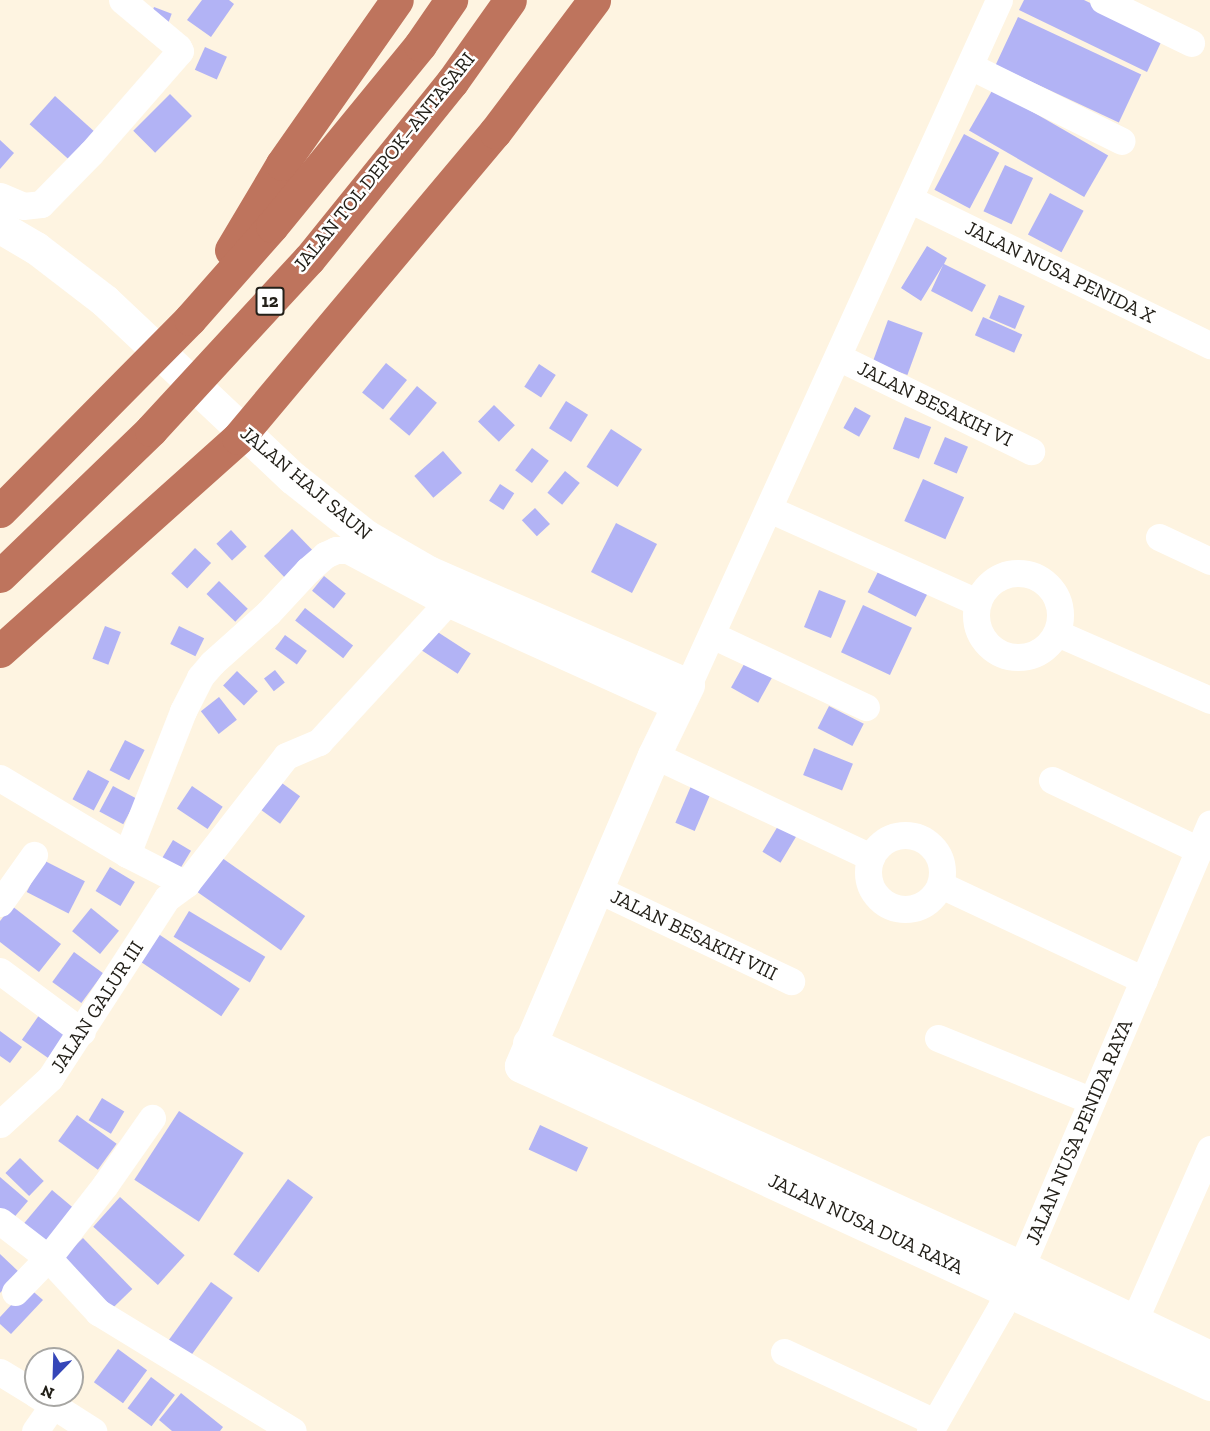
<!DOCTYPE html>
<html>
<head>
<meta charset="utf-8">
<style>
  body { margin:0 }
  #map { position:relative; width:1210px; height:1431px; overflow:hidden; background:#fef4e1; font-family:"Zilla Slab",serif }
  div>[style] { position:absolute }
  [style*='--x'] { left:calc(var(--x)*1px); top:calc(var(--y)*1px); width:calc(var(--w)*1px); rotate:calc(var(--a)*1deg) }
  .building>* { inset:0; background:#b2b3f5; transform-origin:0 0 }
  .minor>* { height:27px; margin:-13.5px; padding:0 13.5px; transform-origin:13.5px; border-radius:13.5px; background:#fff }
  .minor>.ring { margin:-13.5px; padding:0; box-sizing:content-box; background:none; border:27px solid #fff; border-radius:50% }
  .tertiary>* { height:33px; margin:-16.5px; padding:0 16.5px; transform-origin:16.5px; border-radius:16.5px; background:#fff }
  .motorway>* { height:33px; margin:-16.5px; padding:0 16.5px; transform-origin:16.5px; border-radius:16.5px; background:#be745d }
  span { translate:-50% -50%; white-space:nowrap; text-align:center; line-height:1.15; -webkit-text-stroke:5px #fff; paint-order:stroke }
  .shield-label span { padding:2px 4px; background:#fff; border:2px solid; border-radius:4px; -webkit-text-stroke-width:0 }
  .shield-label { font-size:18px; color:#232019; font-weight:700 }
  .street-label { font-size:20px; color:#232019 }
  .north { position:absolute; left:24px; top:1347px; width:60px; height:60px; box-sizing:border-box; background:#fff; border:2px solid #a7a6a3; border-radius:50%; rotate:203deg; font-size:16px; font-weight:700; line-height:24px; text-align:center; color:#232019 }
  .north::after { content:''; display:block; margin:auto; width:21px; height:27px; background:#3546b8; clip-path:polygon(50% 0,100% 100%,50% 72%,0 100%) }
</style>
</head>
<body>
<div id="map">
  <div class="building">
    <i style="clip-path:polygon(202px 0,229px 0,234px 4px,211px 37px,187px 20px)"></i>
    <i style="clip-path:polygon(1024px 0,1084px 0,1163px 38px,1147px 72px,1019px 10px)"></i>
    <i style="left:154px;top:7px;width:19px;height:14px;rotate:21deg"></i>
    <i style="left:1018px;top:17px;width:136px;height:53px;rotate:25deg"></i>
    <i style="left:205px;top:47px;width:24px;height:25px;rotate:24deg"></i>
    <i style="left:993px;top:89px;width:133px;height:48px;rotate:30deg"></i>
    <i style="left:170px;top:94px;width:31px;height:52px;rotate:45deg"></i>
    <i style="left:55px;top:96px;width:54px;height:38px;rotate:42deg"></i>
    <i style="left:964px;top:134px;width:40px;height:63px;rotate:28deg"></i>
    <i style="clip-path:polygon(0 140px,14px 153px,0 169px)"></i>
    <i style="left:1005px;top:165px;width:31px;height:51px;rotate:25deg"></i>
    <i style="left:1050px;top:193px;width:38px;height:47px;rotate:28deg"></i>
    <i style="clip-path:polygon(927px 246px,947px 258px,944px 264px,986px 285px,972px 312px,931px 291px,943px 265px,921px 301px,901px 288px)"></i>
    <i style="left:999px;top:295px;width:28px;height:25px;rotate:23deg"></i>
    <i style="left:983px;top:317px;width:43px;height:20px;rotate:24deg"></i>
    <i style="left:888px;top:320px;width:37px;height:45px;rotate:20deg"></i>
    <i style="left:386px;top:363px;width:27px;height:38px;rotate:39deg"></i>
    <i style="left:539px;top:364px;width:20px;height:27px;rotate:33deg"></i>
    <i style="left:417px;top:386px;width:26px;height:43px;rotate:40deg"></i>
    <i style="left:566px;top:401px;width:26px;height:32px;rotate:32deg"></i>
    <i style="left:494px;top:405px;width:29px;height:23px;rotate:44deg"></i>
    <i style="left:855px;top:407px;width:18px;height:24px;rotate:29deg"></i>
    <i style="left:905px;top:417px;width:28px;height:34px;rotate:21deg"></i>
    <i style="left:611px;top:429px;width:37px;height:45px;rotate:33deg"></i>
    <i style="left:945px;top:437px;width:25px;height:29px;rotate:23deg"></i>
    <i style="left:532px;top:448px;width:21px;height:28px;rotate:37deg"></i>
    <i style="left:443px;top:451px;width:29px;height:38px;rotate:49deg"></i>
    <i style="left:565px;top:471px;width:19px;height:28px;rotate:39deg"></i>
    <i style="left:923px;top:479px;width:45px;height:46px;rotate:24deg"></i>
    <i style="left:500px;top:484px;width:17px;height:20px;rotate:33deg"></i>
    <i style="left:535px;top:508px;width:22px;height:18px;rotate:47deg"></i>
    <i style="left:616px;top:523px;width:46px;height:55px;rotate:27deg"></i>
    <i style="left:292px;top:529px;width:33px;height:39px;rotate:46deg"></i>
    <i style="left:231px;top:530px;width:23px;height:20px;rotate:47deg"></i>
    <i style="left:195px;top:548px;width:22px;height:35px;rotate:43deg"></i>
    <i style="left:879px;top:570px;width:54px;height:25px;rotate:27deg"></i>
    <i style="left:324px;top:576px;width:28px;height:19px;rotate:39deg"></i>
    <i style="left:219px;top:581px;width:40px;height:18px;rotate:44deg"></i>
    <i style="left:819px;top:590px;width:29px;height:40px;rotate:22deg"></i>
    <i style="left:863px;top:605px;width:54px;height:52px;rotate:25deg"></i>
    <i style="left:305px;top:608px;width:61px;height:16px;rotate:38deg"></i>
    <i style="left:105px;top:626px;width:17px;height:35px;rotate:21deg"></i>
    <i style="left:179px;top:626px;width:28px;height:20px;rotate:26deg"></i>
    <i style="left:433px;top:629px;width:45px;height:24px;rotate:33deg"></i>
    <i style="left:285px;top:635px;width:27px;height:17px;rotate:36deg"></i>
    <i style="left:748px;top:657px;width:31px;height:35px;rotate:29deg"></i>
    <i style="left:275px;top:670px;width:16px;height:14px;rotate:52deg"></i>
    <i style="left:237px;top:671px;width:29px;height:20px;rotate:44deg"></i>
    <i style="left:219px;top:697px;width:29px;height:23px;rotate:52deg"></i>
    <i style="left:829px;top:706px;width:39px;height:25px;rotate:27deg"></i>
    <i style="left:125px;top:740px;width:22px;height:34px;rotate:27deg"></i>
    <i style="left:814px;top:748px;width:42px;height:29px;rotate:22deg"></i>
    <i style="left:88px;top:770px;width:24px;height:33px;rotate:28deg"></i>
    <i style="left:275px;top:778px;width:31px;height:34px;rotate:36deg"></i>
    <i style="left:113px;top:786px;width:27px;height:29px;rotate:28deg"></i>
    <i style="left:192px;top:786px;width:37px;height:27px;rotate:34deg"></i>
    <i style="left:691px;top:786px;width:21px;height:40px;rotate:23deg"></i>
    <i style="left:781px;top:821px;width:21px;height:36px;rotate:31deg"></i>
    <i style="left:173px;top:840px;width:21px;height:28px;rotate:31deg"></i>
    <i style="left:215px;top:853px;width:110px;height:42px;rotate:35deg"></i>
    <i style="left:43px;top:860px;width:47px;height:36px;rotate:27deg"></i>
    <i style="left:110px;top:867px;width:29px;height:28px;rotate:31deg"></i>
    <i style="clip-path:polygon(12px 906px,61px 944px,39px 972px,0 942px,0 921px)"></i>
    <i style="left:91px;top:908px;width:36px;height:30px;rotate:39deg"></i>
    <i style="left:189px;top:911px;width:89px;height:30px;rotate:31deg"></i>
    <i style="left:151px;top:929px;width:107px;height:33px;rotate:34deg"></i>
    <i style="left:74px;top:952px;width:36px;height:37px;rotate:36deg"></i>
    <i style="left:42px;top:1011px;width:32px;height:35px;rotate:35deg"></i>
    <i style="clip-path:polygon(0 1031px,22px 1047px,10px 1063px,0 1056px)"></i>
    <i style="left:102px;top:1098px;width:26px;height:26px;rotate:31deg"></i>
    <i style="left:179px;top:1111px;width:77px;height:82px;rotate:33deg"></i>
    <i style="left:77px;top:1115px;width:49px;height:32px;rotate:36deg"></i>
    <i style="left:540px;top:1125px;width:53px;height:27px;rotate:25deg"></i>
    <i style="left:20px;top:1158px;width:33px;height:21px;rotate:44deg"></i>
    <i style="clip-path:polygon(0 1177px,28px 1201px,11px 1221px,0 1211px)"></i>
    <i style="left:288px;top:1179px;width:31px;height:93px;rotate:36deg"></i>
    <i style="left:52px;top:1190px;width:30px;height:50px;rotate:40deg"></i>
    <i style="left:120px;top:1197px;width:87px;height:40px;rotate:42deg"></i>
    <i style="left:83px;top:1238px;width:71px;height:38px;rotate:46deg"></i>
    <i style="clip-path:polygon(0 1254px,19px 1272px,0 1293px)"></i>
    <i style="left:211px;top:1282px;width:27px;height:77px;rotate:36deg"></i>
    <i style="clip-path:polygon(28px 1287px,43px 1300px,11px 1334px,0 1324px,0 1317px)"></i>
    <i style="left:118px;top:1349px;width:36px;height:41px;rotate:36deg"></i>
    <i style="left:151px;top:1377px;width:30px;height:39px;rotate:37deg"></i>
    <i style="clip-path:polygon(181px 1393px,223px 1427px,220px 1431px,172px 1431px,159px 1420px)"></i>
  </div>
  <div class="minor">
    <i style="--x:1103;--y:0;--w:98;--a:26"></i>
    <i style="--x:970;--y:66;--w:169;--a:26.3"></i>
    <i style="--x:0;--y:196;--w:25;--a:23"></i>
    <i style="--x:23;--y:206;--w:18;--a:-6"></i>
    <i style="--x:41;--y:204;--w:71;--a:-45.6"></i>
    <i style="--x:91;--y:153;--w:135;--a:-48.9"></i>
    <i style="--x:180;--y:51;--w:4;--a:-117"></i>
    <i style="--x:178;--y:47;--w:73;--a:-140"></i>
    <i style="--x:909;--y:199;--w:335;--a:25.9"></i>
    <i style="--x:838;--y:357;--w:215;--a:26"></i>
    <i style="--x:769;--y:509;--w:228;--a:24.1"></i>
    <i style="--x:1159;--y:537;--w:56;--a:25.2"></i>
    <i class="ring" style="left:976px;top:573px;width:57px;height:57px"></i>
    <i style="--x:1057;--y:633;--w:167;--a:23.6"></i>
    <i style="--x:712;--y:635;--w:170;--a:25.1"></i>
    <i style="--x:688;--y:685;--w:752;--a:-65.58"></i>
    <i style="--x:654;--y:755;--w:240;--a:25.2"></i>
    <i style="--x:0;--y:778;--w:148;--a:30.9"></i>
    <i style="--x:127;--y:854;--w:66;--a:27"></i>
    <i style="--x:1052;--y:780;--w:163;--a:25.5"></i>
    <i class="ring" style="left:868px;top:835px;width:47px;height:47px"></i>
    <i style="--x:127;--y:854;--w:154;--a:-68.6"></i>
    <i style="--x:183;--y:711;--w:38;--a:-63"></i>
    <i style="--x:200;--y:677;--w:18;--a:-49"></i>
    <i style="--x:212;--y:663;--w:75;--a:-41.8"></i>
    <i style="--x:268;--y:613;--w:59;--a:-47.1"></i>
    <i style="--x:308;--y:570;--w:23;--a:-41"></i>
    <i style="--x:325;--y:555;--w:12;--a:-24"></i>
    <i style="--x:336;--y:550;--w:12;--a:0"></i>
    <i style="--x:348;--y:550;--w:112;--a:28.2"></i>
    <i style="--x:447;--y:603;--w:252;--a:24.3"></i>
    <i style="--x:941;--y:885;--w:224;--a:25.1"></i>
    <i style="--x:597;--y:889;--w:215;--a:25.4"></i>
    <i style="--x:0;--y:903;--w:59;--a:-54.7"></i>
    <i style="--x:0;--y:971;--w:102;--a:36.6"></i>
    <i style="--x:938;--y:1038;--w:166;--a:22.2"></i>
    <i style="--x:0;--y:1124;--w:68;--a:-42.6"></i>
    <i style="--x:50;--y:1078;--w:215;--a:-57"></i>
    <i style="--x:167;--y:898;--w:24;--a:-36"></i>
    <i style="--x:186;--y:884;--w:162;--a:-52"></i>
    <i style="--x:286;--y:756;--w:36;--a:-23"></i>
    <i style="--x:319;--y:742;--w:189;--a:-47.4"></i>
    <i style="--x:0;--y:1221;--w:61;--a:37.6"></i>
    <i style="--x:48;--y:1258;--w:74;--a:47.2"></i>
    <i style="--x:98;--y:1312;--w:228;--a:31.4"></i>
    <i style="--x:15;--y:1292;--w:47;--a:-45.9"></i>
    <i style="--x:48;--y:1258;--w:93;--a:-52"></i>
    <i style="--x:105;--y:1185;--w:82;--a:-55"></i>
    <i style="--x:1134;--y:1321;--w:188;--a:-66.2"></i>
    <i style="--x:784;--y:1352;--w:166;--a:24.9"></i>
    <i style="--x:0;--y:1372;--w:42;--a:31.4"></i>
    <i style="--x:37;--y:1395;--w:67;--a:32.7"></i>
    <i style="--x:35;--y:1431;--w:32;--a:-55"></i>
    <i style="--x:930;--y:1431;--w:141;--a:-60.2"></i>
    <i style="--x:1000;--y:1309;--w:47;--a:-63.4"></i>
    <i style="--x:1021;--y:1267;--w:482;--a:-66.9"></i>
  </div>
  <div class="tertiary">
    <i style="--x:0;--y:227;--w:42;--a:30.3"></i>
    <i style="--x:36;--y:248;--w:87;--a:37.5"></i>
    <i style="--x:105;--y:301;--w:258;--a:43.3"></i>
    <i style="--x:293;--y:478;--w:93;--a:38.5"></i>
    <i style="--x:366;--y:536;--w:72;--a:30.1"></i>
    <i style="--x:428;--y:572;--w:283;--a:23.5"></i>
    <i style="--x:688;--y:685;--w:78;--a:115.9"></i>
    <i style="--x:654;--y:755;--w:338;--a:113.2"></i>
    <i style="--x:521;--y:1066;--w:759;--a:24.78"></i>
    <i style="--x:529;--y:1043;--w:541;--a:24.48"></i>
    <i style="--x:1021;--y:1267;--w:209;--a:25.5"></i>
  </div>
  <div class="motorway">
    <i style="--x:231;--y:250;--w:100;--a:-59.3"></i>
    <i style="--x:282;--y:164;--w:200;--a:-55"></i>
    <i style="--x:0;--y:511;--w:270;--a:-45.3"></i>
    <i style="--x:190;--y:319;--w:124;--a:-48.6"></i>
    <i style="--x:272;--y:226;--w:234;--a:-50.7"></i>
    <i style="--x:420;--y:45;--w:55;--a:-55.4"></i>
    <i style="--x:0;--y:576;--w:210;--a:-44"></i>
    <i style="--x:151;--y:430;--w:233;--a:-47.3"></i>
    <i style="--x:309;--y:259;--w:228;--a:-51.1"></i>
    <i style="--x:452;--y:82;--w:100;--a:-54.7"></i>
    <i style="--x:0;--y:651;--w:319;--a:-41.8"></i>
    <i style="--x:238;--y:438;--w:400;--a:-50"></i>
    <i style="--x:495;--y:132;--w:165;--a:-53.1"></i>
  </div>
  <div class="shield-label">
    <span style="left:270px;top:301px">12</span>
  </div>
  <div class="street-label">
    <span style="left:384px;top:162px;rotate:-51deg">JALAN TOL DEPOK–ANTASARI</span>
    <span style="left:1060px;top:272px;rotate:26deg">JALAN NUSA PENIDA X</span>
    <span style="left:935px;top:404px;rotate:26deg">JALAN BESAKIH VI</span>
    <span style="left:306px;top:483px;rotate:40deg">JALAN HAJI SAUN</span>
    <span style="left:694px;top:935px;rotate:26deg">JALAN BESAKIH VIII</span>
    <span style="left:97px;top:1007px;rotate:-57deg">JALAN GALUR III</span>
    <span style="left:1079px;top:1132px;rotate:-67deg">JALAN NUSA PENIDA RAYA</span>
    <span style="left:866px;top:1224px;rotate:25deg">JALAN NUSA DUA RAYA</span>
  </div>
  <div class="north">N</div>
</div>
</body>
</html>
